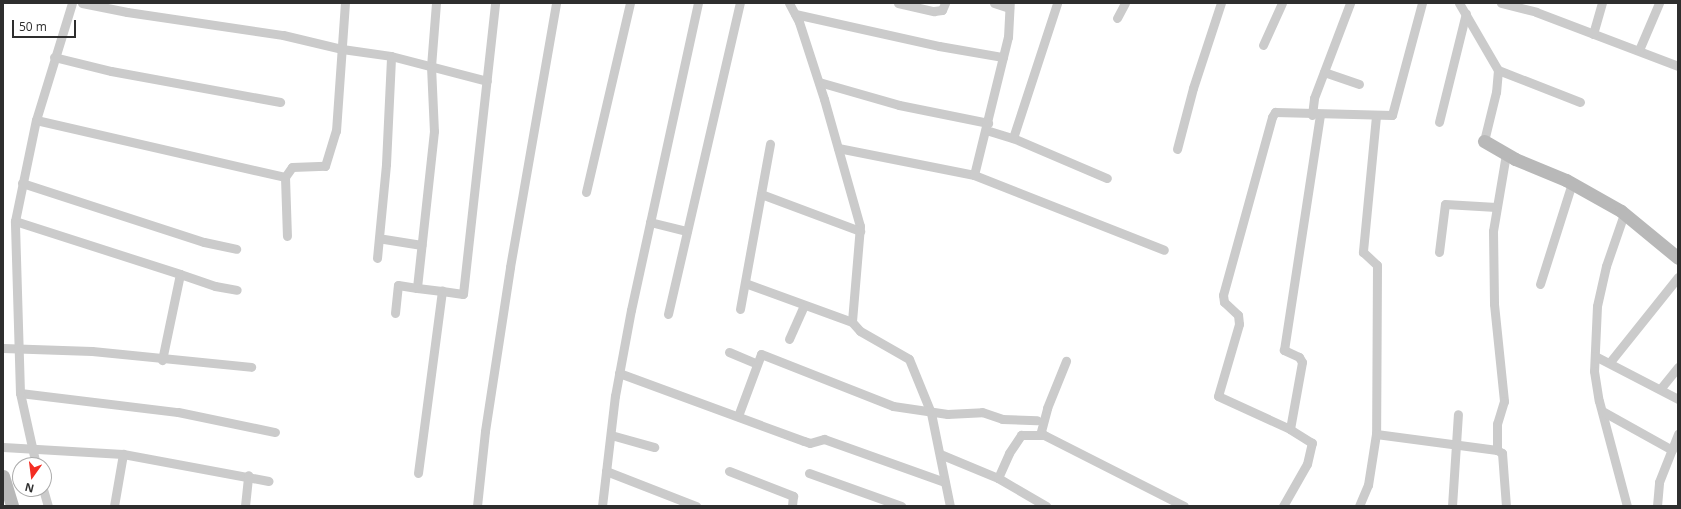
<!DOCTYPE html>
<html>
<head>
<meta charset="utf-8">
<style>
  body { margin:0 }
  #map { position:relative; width:1681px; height:509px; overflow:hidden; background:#fff; font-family:"Open Sans",sans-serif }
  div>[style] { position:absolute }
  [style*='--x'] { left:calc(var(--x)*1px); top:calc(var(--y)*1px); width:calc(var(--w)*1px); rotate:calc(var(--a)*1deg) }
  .street>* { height:9px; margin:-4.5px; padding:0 4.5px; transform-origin:4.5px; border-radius:4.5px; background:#cbcbcb }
  .secondary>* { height:13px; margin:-6.5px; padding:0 6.5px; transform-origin:6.5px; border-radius:6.5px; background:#b8b8b8 }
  span { translate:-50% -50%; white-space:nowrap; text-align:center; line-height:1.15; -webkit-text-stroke:4px #fff; paint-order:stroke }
  .frame { position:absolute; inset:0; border:4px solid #2e2e2e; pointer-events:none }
  .north { position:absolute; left:12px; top:457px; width:40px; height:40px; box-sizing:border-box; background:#fff; border:1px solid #ababab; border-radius:50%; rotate:194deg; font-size:11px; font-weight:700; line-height:16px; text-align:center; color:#2e2e2e }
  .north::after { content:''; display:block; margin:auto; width:14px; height:18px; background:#f32d23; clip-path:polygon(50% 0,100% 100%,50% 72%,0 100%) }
  .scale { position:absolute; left:12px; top:20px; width:64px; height:18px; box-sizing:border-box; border:2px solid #2e2e2e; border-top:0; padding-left:5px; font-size:12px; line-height:14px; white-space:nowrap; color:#2e2e2e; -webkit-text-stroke:3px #fff; paint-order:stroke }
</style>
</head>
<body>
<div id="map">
  <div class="street">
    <i style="--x:82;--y:3;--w:46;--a:11.3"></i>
    <i style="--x:127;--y:12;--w:158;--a:8.4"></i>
    <i style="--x:283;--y:35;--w:61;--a:13.3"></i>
    <i style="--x:342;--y:49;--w:49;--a:8.1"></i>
    <i style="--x:391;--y:56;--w:99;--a:14.6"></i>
    <i style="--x:436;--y:3;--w:63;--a:94.5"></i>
    <i style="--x:431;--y:66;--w:65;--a:87.4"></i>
    <i style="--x:434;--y:131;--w:158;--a:96.2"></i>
    <i style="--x:417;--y:288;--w:25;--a:7"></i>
    <i style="--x:789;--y:3;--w:21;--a:62"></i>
    <i style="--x:799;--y:22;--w:81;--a:72"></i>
    <i style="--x:824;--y:99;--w:132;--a:74.2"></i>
    <i style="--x:860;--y:226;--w:96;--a:94.8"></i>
    <i style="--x:852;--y:322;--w:12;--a:48"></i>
    <i style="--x:860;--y:331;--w:56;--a:29.7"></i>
    <i style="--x:909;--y:359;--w:58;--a:67.8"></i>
    <i style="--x:931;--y:413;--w:95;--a:78.5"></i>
    <i style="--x:898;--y:3;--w:37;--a:13"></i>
    <i style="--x:934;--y:11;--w:8;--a:-7"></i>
    <i style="--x:942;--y:10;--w:8;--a:-67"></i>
    <i style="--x:994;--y:3;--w:16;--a:18"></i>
    <i style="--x:1459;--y:3;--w:78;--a:59.8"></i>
    <i style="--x:1498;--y:70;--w:22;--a:95"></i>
    <i style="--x:1496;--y:92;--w:50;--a:103.8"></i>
    <i style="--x:1501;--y:3;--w:36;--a:14"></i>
    <i style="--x:1536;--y:12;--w:152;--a:20.8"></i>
    <i style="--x:795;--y:14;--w:148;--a:12.5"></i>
    <i style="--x:939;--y:46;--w:65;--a:9.8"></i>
    <i style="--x:1117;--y:18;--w:17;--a:-62"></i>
    <i style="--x:1593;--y:34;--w:32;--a:-74"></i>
    <i style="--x:1263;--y:45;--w:46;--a:-65.7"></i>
    <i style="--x:1639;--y:50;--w:51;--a:-66.9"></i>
    <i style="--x:54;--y:57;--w:59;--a:13.8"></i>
    <i style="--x:111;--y:71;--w:172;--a:10.4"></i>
    <i style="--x:1498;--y:70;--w:88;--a:21.3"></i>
    <i style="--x:1324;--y:72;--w:37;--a:19"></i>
    <i style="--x:819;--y:82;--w:83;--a:16"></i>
    <i style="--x:899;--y:105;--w:91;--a:11.4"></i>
    <i style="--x:1312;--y:115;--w:17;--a:-83"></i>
    <i style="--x:1314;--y:98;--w:102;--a:-69.2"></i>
    <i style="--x:1376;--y:116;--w:137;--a:95.5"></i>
    <i style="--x:1363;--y:252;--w:19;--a:43"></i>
    <i style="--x:1377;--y:265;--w:169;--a:90.3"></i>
    <i style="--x:36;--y:120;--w:255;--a:12.9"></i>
    <i style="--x:285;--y:177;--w:59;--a:88.1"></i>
    <i style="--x:1439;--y:122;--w:112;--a:-76.1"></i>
    <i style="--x:986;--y:130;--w:28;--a:17"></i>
    <i style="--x:1013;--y:138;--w:102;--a:23.1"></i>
    <i style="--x:1013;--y:138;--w:142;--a:-71.9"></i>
    <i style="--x:838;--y:148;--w:139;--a:11.2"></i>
    <i style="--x:974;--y:175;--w:204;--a:21.5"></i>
    <i style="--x:1177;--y:149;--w:63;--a:-75.3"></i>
    <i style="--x:1193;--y:88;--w:89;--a:-71.8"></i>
    <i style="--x:1506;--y:154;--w:78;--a:99.6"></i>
    <i style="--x:1493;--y:231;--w:73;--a:89.2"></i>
    <i style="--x:1494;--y:304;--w:98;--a:84.1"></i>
    <i style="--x:1504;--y:401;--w:24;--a:107"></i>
    <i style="--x:1497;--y:424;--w:26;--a:90"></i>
    <i style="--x:1497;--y:450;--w:6;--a:31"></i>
    <i style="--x:1502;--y:453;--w:53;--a:85.7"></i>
    <i style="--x:974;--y:175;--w:142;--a:-76.2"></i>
    <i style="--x:1008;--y:37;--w:34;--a:-87"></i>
    <i style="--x:285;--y:177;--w:12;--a:-55"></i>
    <i style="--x:292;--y:167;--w:33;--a:-2"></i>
    <i style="--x:325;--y:166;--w:37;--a:-73"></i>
    <i style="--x:336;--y:131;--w:128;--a:-86"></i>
    <i style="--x:22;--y:183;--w:191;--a:18"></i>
    <i style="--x:204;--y:242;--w:33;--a:12"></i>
    <i style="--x:586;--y:192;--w:194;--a:-76.9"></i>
    <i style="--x:761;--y:194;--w:106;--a:20.5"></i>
    <i style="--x:1624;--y:214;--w:55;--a:109.1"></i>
    <i style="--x:1606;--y:266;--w:41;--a:102.7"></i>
    <i style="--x:1597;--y:306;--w:65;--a:92.6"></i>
    <i style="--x:1594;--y:371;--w:30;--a:81"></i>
    <i style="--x:1599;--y:401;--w:109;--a:75.1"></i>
    <i style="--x:15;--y:221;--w:173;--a:17.8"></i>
    <i style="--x:180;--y:274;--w:88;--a:101.8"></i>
    <i style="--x:650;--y:222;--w:38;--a:14"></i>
    <i style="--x:384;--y:239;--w:38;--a:9"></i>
    <i style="--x:1439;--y:252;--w:48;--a:-82.9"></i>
    <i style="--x:1445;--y:204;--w:51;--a:3.4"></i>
    <i style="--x:377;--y:258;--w:94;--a:-84.5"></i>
    <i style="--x:386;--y:164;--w:108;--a:-87.3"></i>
    <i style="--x:180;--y:274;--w:37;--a:19"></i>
    <i style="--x:215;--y:286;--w:22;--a:10"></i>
    <i style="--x:745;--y:283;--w:114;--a:20"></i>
    <i style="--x:1540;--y:284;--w:106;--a:-72.4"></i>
    <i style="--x:740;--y:309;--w:168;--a:-79.7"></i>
    <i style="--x:395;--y:313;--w:28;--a:-84"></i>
    <i style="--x:398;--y:285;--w:19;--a:9"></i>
    <i style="--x:668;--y:314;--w:319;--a:-77"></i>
    <i style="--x:789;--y:339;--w:36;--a:-66"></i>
    <i style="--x:3;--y:348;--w:89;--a:1.9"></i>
    <i style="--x:92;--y:351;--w:160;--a:5.7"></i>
    <i style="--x:729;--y:352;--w:30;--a:23"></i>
    <i style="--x:1595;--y:356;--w:93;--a:27.4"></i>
    <i style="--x:1610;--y:362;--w:109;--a:-51.3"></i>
    <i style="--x:619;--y:373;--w:197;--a:20.2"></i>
    <i style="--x:804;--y:441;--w:6;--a:18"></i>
    <i style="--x:810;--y:443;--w:15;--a:-16"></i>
    <i style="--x:824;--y:439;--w:128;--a:19.6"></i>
    <i style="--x:1661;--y:388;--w:27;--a:-51"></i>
    <i style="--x:20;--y:393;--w:159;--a:6.9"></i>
    <i style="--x:178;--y:412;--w:99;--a:11.7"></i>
    <i style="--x:1602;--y:411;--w:80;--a:29.1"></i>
    <i style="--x:738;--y:416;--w:66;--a:-69.6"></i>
    <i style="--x:761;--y:354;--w:142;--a:21.5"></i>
    <i style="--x:893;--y:406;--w:55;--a:8.4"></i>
    <i style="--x:947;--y:414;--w:35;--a:-3"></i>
    <i style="--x:982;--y:412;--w:21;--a:19"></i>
    <i style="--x:1002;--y:419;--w:35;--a:2"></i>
    <i style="--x:1290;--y:429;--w:68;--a:-79.8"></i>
    <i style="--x:1302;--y:362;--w:6;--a:-121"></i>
    <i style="--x:1299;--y:357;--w:17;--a:-155"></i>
    <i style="--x:1284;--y:350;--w:238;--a:-81.3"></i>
    <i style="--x:611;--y:435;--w:45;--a:15.6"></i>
    <i style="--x:1040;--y:435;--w:28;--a:-75"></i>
    <i style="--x:1047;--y:408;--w:51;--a:-68"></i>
    <i style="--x:3;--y:447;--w:120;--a:3.3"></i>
    <i style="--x:123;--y:454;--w:148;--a:10.5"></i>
    <i style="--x:940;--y:454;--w:63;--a:22.5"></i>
    <i style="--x:998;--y:478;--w:56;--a:30.3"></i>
    <i style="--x:36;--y:465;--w:74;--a:-102.5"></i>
    <i style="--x:20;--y:393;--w:172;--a:-91.7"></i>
    <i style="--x:15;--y:221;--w:103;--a:-78.3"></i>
    <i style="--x:36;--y:120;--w:122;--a:-72.9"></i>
    <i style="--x:606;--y:471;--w:97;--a:21.3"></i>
    <i style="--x:729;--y:471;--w:69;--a:21.3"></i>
    <i style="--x:793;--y:496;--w:10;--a:96"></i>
    <i style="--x:418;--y:473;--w:184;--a:-82.5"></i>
    <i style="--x:442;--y:291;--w:21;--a:8"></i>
    <i style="--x:463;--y:294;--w:293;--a:-83.7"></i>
    <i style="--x:809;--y:473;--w:98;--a:19.7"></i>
    <i style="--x:998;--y:478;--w:27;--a:-66"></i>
    <i style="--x:1009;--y:453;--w:22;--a:-56"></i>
    <i style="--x:1021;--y:435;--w:23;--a:0"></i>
    <i style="--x:1044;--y:435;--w:157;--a:26.9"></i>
    <i style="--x:43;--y:489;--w:18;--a:74"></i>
    <i style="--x:114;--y:506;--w:53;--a:-80.2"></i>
    <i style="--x:245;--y:506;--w:31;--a:-84"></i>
    <i style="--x:477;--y:506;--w:75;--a:-83.9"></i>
    <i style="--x:485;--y:431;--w:166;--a:-81.3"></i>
    <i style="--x:510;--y:267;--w:268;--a:-80.1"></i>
    <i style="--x:602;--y:506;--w:111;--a:-83.3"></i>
    <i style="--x:615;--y:396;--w:87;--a:-79.5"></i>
    <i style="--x:631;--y:310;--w:314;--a:-77.7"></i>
    <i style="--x:1283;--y:506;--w:48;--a:-60.3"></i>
    <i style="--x:1307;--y:464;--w:22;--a:-77"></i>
    <i style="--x:1312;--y:443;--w:26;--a:-148"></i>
    <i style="--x:1290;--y:429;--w:79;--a:-155.4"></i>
    <i style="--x:1218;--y:396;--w:75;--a:-73.7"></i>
    <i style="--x:1239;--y:324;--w:9;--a:-96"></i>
    <i style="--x:1238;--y:315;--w:19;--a:-137"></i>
    <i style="--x:1224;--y:302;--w:7;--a:-98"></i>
    <i style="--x:1223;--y:295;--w:185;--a:-74.6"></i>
    <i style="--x:1272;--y:117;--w:6;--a:-59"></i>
    <i style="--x:1275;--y:112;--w:117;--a:1.5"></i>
    <i style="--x:1392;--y:115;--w:116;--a:-75"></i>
    <i style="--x:1359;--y:506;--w:23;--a:-67"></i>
    <i style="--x:1368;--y:485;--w:52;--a:-81.1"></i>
    <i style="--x:1376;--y:434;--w:122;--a:7.5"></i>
    <i style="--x:1452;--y:506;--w:92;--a:-86.3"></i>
    <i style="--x:1657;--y:506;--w:24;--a:-85"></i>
    <i style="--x:1659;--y:482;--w:52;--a:-68.4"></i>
  </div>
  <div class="secondary">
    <i style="--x:1484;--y:141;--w:36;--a:30"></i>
    <i style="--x:1515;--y:159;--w:55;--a:22.4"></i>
    <i style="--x:1566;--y:180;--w:63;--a:29.4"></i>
    <i style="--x:1621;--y:211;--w:74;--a:39.5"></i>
    <i style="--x:3;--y:476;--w:31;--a:73"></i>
  </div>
  <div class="frame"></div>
  <div class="north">N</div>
  <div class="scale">50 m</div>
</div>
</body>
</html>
